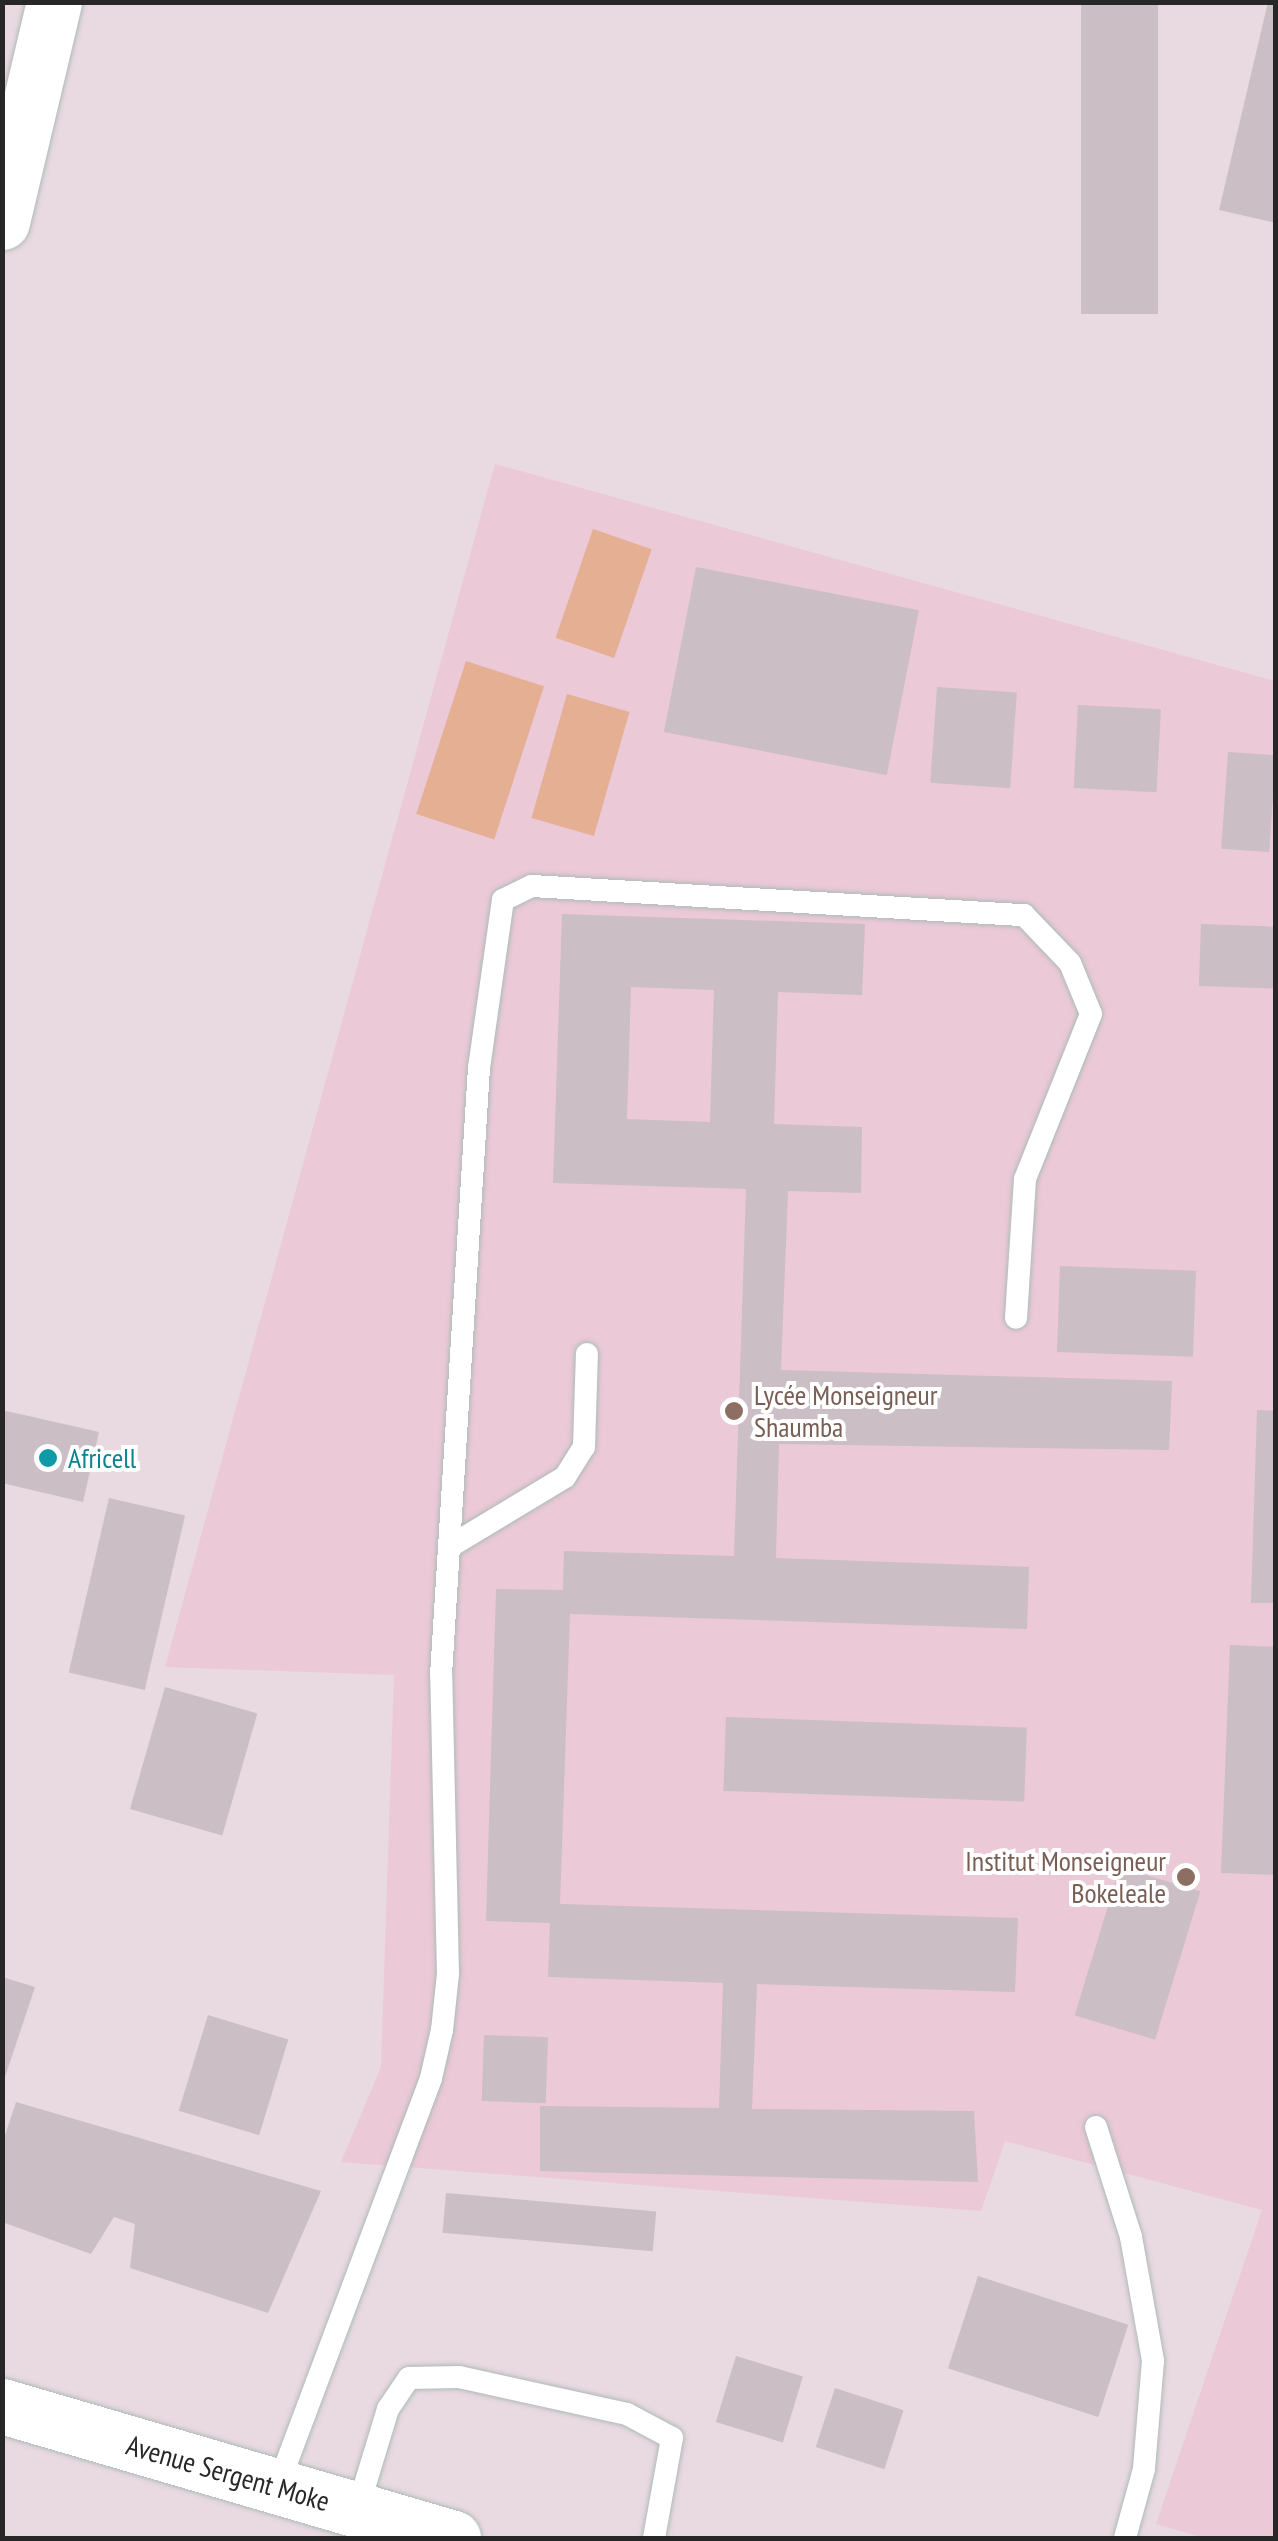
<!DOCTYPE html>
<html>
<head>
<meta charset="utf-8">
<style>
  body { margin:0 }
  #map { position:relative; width:1278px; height:2541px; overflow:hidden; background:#e9d9e1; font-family:"PT Sans Narrow",sans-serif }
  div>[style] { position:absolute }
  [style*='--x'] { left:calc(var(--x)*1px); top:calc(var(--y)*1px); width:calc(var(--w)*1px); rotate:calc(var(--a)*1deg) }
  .education>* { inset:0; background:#ebc9d7 }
  .pitch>* { inset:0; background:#e5af93; transform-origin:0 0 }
  .building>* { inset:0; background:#cbbec4; transform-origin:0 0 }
  .roads { filter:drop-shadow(0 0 2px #adbbb7) drop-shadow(0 0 2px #adbbb7) }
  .service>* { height:22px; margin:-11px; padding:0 11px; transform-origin:11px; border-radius:11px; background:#fff }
  .tertiary>* { height:55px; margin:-27.5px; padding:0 27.5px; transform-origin:27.5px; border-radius:27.5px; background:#fff }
  .secondary>* { height:55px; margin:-27.5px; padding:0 27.5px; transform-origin:27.5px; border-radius:27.5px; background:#fff }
  .dots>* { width:28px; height:28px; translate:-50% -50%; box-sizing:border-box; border:5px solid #fff; border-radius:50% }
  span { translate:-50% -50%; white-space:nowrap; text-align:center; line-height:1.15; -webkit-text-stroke:8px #fff; paint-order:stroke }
  .education-label { font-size:28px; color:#785e54 }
  .left { translate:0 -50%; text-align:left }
  .right { translate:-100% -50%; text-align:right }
  .culture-label { font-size:28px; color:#0d838f }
  .street-label { font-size:28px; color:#272727 }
  .frame { position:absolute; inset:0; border:5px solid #272727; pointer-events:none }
</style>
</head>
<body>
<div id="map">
  <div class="education">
    <i style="clip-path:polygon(495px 464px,1275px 681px,1275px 2538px,1204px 2538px,1156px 2524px,1262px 2210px,1005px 2141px,981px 2211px,341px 2162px,381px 2067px,394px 1675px,165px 1667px)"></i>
  </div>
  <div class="pitch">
    <i style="left:593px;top:529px;width:62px;height:115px;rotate:19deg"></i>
    <i style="left:466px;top:661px;width:82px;height:161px;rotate:18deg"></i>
    <i style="left:567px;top:694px;width:65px;height:129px;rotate:16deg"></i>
  </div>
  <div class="building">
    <i style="left:1081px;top:2px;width:77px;height:312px"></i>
    <i style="clip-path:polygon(1268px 2px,1276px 2px,1276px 223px,1219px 210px)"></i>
    <i style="left:696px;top:567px;width:227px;height:168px;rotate:11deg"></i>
    <i style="left:937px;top:687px;width:80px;height:96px;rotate:4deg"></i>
    <i style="left:1078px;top:705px;width:83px;height:83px;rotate:3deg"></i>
    <i style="left:1228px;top:752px;width:48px;height:97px;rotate:4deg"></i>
    <i style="clip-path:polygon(evenodd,562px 914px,865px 924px,862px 995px,778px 992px,774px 1124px,862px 1127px,861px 1193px,788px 1191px,781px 1370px,1172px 1381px,1169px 1450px,779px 1444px,776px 1558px,1029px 1567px,1027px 1629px,570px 1614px,560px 1904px,1018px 1918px,1015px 1992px,757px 1984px,752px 2109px,974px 2111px,978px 2182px,540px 2171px,540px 2106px,719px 2108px,723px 1983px,548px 1977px,550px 1923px,486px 1921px,496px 1589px,563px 1590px,564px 1551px,734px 1556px,746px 1189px,553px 1183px,562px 914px,631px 987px,714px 990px,710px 1122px,627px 1119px,631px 987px)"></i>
    <i style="left:1201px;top:924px;width:75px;height:62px;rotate:2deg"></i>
    <i style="left:1060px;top:1266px;width:136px;height:86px;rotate:2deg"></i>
    <i style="clip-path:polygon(2px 1410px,99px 1432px,83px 1502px,2px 1483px)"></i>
    <i style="clip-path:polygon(1257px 1410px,1276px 1411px,1276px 1603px,1251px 1603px)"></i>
    <i style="left:109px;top:1498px;width:78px;height:179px;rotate:13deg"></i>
    <i style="clip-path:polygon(1230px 1645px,1276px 1647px,1276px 1875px,1221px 1873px)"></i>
    <i style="left:165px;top:1687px;width:96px;height:127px;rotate:16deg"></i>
    <i style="left:726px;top:1717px;width:301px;height:74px;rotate:2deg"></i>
    <i style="left:1120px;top:1867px;width:84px;height:155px;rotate:17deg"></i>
    <i style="clip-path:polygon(2px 1977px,35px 1987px,3px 2083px,2px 2083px)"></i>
    <i style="left:208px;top:2015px;width:84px;height:100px;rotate:17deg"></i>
    <i style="left:484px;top:2035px;width:64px;height:66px;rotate:2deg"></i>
    <i style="clip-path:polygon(16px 2102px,321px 2191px,268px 2313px,130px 2268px,135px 2224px,114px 2217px,91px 2254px,2px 2222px,2px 2144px)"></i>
    <i style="left:446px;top:2193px;width:211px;height:40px;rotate:5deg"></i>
    <i style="left:978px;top:2276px;width:158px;height:97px;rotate:18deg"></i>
    <i style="left:736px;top:2356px;width:70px;height:69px;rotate:17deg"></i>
    <i style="left:835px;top:2388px;width:72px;height:62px;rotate:18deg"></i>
  </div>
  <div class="roads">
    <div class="service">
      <i style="--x:449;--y:1547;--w:135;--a:-31.1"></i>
      <i style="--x:565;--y:1477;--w:36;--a:-58"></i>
      <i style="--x:584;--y:1447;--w:93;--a:-88.2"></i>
      <i style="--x:1096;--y:2127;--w:115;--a:72.3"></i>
      <i style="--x:1131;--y:2237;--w:126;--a:79.9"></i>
      <i style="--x:1153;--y:2361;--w:108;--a:94.8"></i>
      <i style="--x:1144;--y:2469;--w:72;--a:105.4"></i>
      <i style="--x:277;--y:2488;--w:438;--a:-69.4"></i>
      <i style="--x:431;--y:2078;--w:49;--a:-77.1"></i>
      <i style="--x:442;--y:2030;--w:56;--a:-83.9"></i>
      <i style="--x:448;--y:1974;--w:299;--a:-91.3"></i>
      <i style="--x:441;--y:1675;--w:608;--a:-86.42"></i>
      <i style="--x:479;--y:1068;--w:170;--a:-81.9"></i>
      <i style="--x:503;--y:900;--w:32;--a:-26"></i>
      <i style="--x:532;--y:886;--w:493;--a:3.4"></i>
      <i style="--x:1024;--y:915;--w:66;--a:46.2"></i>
      <i style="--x:1070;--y:963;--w:55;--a:67.6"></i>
      <i style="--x:1091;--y:1014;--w:178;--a:111.8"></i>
      <i style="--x:1025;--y:1179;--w:139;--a:93.7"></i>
      <i style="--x:357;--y:2511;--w:107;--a:-73.1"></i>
      <i style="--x:388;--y:2409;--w:37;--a:-56"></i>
      <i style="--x:409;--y:2378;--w:50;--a:-1.1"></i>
      <i style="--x:459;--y:2377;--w:172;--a:12.4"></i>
      <i style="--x:627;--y:2414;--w:51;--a:28.1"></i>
      <i style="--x:672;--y:2438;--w:102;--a:100.2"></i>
    </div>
    <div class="tertiary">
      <i style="--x:2;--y:222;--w:226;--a:-76.7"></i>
    </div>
    <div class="secondary">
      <i style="--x:2;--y:2406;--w:470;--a:16.3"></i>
    </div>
  </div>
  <div class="dots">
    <i style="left:734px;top:1411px;background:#8d6e63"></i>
    <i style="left:48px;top:1458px;background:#0f9aa8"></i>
    <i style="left:1186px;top:1877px;background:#8d6e63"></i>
  </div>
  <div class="education-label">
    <span class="left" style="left:754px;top:1411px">Lycée Monseigneur<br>Shaumba</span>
    <span class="right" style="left:1166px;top:1877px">Institut Monseigneur<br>Bokeleale</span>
  </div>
  <div class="culture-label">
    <span class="left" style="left:68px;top:1458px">Africell</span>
  </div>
  <div class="street-label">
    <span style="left:228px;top:2473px;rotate:16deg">Avenue Sergent Moke</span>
  </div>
  <div class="frame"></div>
</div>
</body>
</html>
